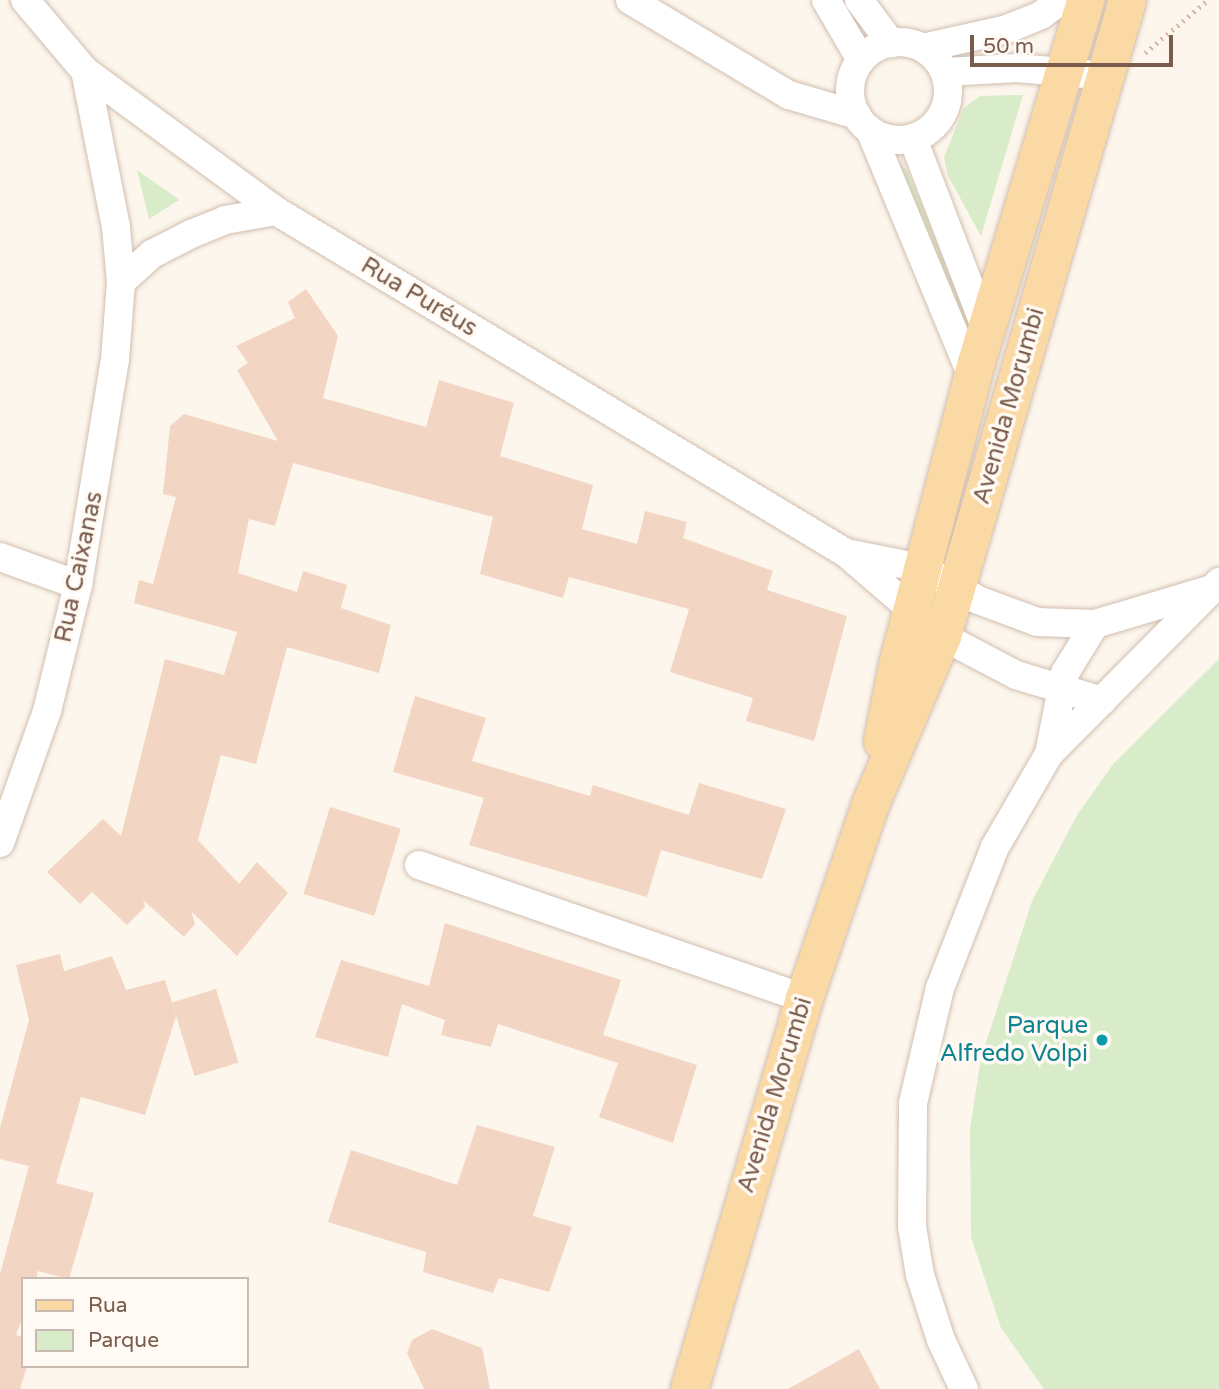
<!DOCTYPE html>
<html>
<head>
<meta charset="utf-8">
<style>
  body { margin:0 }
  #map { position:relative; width:1219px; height:1389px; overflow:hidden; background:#fdf6ec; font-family:"Varela Round",sans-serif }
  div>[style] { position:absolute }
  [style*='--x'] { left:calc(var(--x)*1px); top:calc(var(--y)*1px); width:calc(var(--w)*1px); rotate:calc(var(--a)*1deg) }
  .green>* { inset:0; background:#d8ecc9 }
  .building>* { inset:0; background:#f3d5c3; transform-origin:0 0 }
  .path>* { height:4.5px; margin-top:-2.25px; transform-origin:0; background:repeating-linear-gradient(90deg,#d9b8a5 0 2px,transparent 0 7px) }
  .roads { filter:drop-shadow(0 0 2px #d1beb0) drop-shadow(0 0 2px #d1beb0) }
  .minor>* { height:28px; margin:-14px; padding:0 14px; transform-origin:14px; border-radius:14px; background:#fff }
  .minor>.ring { margin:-14px; padding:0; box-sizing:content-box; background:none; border:28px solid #fff; border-radius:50% }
  .major>* { height:37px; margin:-18.5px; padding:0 18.5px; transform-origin:18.5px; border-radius:18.5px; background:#fbd9a5 }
  .dots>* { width:19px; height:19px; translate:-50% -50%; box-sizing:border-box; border:4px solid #fffaf3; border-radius:50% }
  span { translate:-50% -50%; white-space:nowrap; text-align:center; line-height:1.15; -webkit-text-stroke:7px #fffaf3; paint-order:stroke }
  .street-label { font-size:24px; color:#7a5c4d }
  .culture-label { font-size:24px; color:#0d838f }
  .right { translate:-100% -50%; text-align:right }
  .legend { position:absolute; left:21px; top:1277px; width:228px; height:91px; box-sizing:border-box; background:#fffaf3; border:2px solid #cabbb1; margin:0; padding:9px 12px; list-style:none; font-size:21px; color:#7a5c4d }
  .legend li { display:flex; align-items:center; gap:14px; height:35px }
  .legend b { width:35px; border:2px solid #cabbb1 }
  .scale { position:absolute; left:970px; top:35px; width:203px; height:32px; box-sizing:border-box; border:4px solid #7a5c4d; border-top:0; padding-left:9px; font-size:21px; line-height:24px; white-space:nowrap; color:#7a5c4d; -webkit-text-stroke:5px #fffaf3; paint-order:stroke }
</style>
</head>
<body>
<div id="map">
  <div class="green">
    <i style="clip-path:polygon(1023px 95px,981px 236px,947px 174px,944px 157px,964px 108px,980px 96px)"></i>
    <i style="clip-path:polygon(899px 163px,907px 170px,971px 320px,969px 329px,894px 164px)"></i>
    <i style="clip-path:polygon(137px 170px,177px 198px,179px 200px,149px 219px)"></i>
    <i style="clip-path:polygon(1219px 659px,1219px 1389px,1044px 1389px,1001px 1328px,971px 1237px,970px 1129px,981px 1058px,1032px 901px,1077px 815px,1114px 763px)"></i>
  </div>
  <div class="building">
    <i style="clip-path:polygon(306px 289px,338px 336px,323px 398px,426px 427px,439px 380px,514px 403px,500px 456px,593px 485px,582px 529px,637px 544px,645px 511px,687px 522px,683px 538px,773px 571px,767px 590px,847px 616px,814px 741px,746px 721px,753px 698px,670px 672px,689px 609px,569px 577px,563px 598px,480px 574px,493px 517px,293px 463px,275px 526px,249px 519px,238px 573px,297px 592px,303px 571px,347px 585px,341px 608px,391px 625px,379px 673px,287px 647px,256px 764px,221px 755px,198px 840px,239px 884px,257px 862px,288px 893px,237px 956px,191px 911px,195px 924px,184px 937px,143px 900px,145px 907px,127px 925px,92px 892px,80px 904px,47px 872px,103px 819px,121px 836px,165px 659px,224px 675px,237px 632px,134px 603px,139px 580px,153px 584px,176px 497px,163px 494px,170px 426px,184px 414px,278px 441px,237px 370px,248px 363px,236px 346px,295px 318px,288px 302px)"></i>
    <i style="clip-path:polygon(415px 696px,486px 718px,472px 761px,590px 796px,593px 785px,689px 815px,699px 783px,786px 809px,762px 879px,661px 850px,647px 897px,469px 845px,484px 798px,393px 772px)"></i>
    <i style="left:330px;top:807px;width:74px;height:91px;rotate:17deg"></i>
    <i style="clip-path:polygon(445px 923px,621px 980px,603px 1035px,697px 1065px,673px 1143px,599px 1117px,618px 1063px,498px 1024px,491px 1047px,441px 1035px,445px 1020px,402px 1004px,388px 1057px,315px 1037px,341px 960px,429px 986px)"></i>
    <i style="clip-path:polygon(60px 954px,64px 971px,112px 956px,126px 990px,165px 980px,176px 1016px,145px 1115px,81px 1097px,56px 1183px,94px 1193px,69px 1279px,38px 1271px,36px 1279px,23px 1279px,23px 1316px,16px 1335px,23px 1337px,23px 1366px,27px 1366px,20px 1389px,0 1389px,0 1274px,29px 1166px,0 1159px,0 1128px,29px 1020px,16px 965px)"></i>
    <i style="left:216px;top:989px;width:77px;height:46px;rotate:73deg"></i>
    <i style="clip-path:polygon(477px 1125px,555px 1147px,533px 1216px,572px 1227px,549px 1292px,499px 1278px,493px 1293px,423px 1272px,426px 1252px,328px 1222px,351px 1150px,457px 1185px)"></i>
    <i style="clip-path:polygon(432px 1329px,482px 1348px,490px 1389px,424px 1389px,407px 1353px,412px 1340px)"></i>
    <i style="clip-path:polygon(859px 1349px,880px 1389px,788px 1389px)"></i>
  </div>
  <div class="path">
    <i style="--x:1145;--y:53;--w:82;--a:-40.1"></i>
  </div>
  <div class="roads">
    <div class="minor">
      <i style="--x:25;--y:0;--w:93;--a:49.8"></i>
      <i style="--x:85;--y:71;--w:237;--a:36.2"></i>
      <i style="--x:276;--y:211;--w:665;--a:30.96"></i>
      <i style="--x:846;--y:553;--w:127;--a:40.8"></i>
      <i style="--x:942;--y:636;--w:84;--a:27.8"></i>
      <i style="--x:1016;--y:675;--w:90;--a:16.8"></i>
      <i style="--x:630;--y:0;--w:185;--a:30.9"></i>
      <i style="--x:789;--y:95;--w:71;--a:16.4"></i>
      <i style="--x:826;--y:0;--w:69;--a:59.7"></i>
      <i style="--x:859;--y:0;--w:54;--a:53.3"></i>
      <i class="ring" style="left:850px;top:42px;width:70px;height:70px"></i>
      <i style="--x:923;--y:48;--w:86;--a:-12.7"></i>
      <i style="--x:1007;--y:29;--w:37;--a:-22"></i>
      <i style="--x:1041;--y:15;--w:26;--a:-36"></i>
      <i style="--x:945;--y:72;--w:72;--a:-3.2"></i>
      <i style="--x:1017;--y:68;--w:89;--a:5.1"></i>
      <i style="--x:870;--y:130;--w:266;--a:67.5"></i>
      <i style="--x:913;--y:139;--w:204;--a:69"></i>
      <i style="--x:121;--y:282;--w:42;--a:-42.1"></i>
      <i style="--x:152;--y:254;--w:44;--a:-27.1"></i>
      <i style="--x:191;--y:234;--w:37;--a:-22"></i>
      <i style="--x:225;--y:220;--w:52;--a:-10"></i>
      <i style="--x:846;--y:553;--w:77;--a:11.2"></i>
      <i style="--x:922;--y:568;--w:64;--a:29.7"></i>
      <i style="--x:978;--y:600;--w:63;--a:20.4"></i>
      <i style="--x:1037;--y:622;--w:58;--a:2"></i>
      <i style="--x:1095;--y:624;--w:119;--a:-16.6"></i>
      <i style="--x:0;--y:557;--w:83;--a:19.7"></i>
      <i style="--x:1049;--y:754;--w:83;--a:-78.8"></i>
      <i style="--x:1065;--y:673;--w:57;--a:-58.5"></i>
      <i style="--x:0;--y:843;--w:140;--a:-70.4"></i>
      <i style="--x:47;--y:711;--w:130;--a:-76.2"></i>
      <i style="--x:78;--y:585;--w:228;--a:-80.7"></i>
      <i style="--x:115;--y:360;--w:78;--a:-85.6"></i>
      <i style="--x:121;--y:282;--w:55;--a:-95.2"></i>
      <i style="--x:116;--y:227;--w:159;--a:-101.2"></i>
      <i style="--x:419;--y:865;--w:407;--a:19.1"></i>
      <i style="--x:964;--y:1389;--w:54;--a:-115.1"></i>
      <i style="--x:941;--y:1340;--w:68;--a:-107.9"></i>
      <i style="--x:920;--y:1275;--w:50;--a:-99.3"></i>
      <i style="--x:912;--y:1226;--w:123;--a:-89.5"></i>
      <i style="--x:913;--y:1103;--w:118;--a:-76.8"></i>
      <i style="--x:940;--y:988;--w:151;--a:-68.7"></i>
      <i style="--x:995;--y:847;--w:108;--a:-59.9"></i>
      <i style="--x:1049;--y:754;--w:242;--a:-45.3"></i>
    </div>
    <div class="major">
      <i style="--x:882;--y:741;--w:77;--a:-78.8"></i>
      <i style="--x:897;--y:665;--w:313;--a:-75.4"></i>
      <i style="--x:976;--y:362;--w:378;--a:-73.2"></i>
      <i style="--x:689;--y:1389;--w:408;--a:-73.6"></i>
      <i style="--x:804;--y:998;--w:205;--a:-71.2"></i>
      <i style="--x:870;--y:804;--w:183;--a:-66.8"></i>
      <i style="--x:942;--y:636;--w:662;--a:-73.78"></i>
    </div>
  </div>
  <div class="dots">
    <i style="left:1102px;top:1040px;background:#0f9aa8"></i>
  </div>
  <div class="street-label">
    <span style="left:419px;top:297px;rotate:31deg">Rua Puréus</span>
    <span style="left:1009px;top:406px;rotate:-74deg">Avenida Morumbi</span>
    <span style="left:79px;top:567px;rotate:-78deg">Rua Caixanas</span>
    <span style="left:775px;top:1095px;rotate:-73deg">Avenida Morumbi</span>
  </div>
  <div class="culture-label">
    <span class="right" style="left:1088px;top:1040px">Parque<br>Alfredo Volpi</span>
  </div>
  <ul class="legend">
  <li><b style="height:9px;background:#fbd9a5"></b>Rua</li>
  <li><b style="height:19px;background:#d8ecc9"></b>Parque</li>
  </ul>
  <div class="scale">50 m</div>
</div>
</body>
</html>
